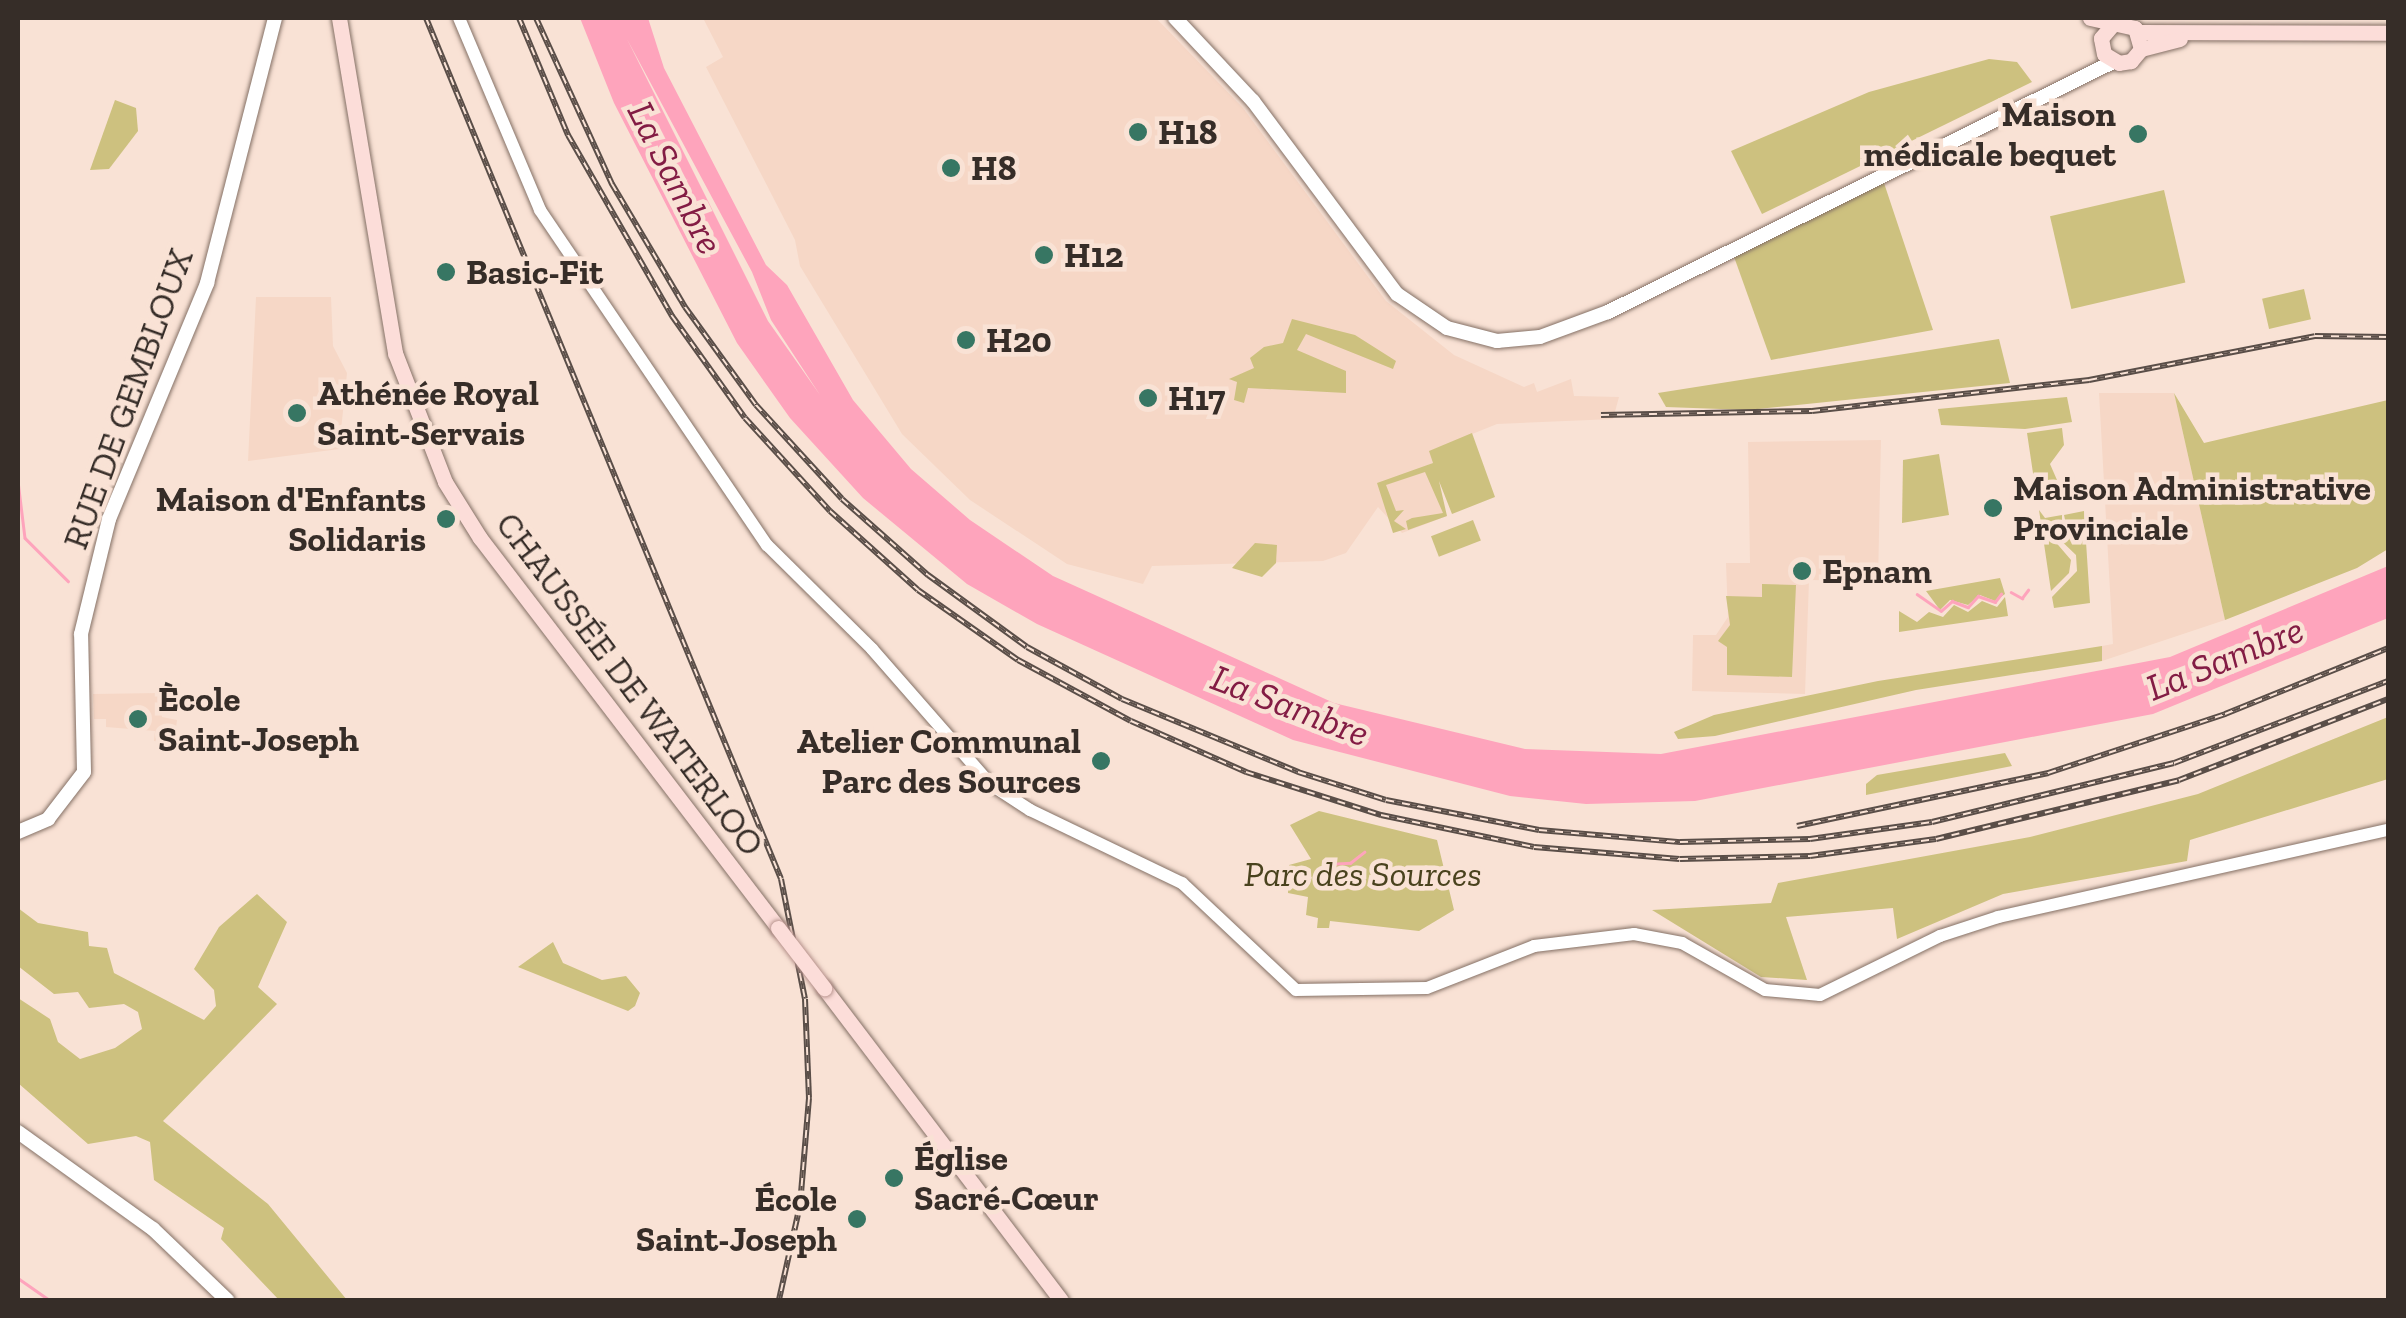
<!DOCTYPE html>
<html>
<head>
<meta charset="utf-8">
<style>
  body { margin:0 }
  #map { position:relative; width:2406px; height:1318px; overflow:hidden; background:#f9e2d5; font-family:"Zilla Slab",serif }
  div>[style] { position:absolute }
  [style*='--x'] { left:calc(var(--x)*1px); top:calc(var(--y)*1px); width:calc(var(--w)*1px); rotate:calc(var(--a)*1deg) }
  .built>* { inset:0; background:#f6d7c6 }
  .green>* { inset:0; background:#cdc17f; transform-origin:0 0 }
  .water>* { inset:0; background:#fea4bc }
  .stream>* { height:2.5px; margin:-1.25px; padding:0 1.25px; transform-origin:1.25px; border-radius:1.25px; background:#fea4bc }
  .roads { filter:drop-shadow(0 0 2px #847065) drop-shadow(0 0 2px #847065) }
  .tertiary>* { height:12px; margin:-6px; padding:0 6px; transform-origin:6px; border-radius:6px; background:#fff }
  .secondary>* { height:14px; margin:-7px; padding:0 7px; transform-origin:7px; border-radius:7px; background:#fff }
  .primary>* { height:15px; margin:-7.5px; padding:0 7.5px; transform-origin:7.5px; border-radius:7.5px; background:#fcddd9 }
  .rail>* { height:6px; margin-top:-3px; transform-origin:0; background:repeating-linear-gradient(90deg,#f9e2d5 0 8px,#5a4e48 0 16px); box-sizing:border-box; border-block:2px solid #5a4e48 }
  .bridges { filter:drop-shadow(0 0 2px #b5918b) drop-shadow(0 0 2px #b5918b) }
  .primary-bridge>* { height:15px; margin:-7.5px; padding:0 7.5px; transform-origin:7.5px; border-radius:7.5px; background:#fcddd9 }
  .dots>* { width:28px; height:28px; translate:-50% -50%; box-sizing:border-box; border:5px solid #f9e2d5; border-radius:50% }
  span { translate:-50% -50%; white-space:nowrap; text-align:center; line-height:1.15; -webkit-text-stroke:9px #f9e2d5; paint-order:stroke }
  .poi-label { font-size:35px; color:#362d28; font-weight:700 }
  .right { translate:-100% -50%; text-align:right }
  .left { translate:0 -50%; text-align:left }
  .street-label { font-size:35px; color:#362d28 }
  .park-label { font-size:35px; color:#49421d; font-style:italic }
  .water-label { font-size:38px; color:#831c44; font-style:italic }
  .frame { position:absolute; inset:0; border:20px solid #362d28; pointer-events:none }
</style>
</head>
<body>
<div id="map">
  <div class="built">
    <i style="clip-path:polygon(703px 18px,1156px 18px,1243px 108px,1386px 301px,1454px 355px,1524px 387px,1534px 383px,1537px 392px,1571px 379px,1574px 396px,1619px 397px,1613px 419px,1497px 424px,1430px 451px,1433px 463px,1428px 465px,1447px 516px,1402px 533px,1378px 507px,1346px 553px,1323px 561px,1152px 566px,1143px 584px,1067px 564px,970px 500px,902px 434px,800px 266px,795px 240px,706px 67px,723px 57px)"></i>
    <i style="clip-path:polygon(256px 297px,331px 297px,333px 346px,347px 373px,339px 449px,248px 461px)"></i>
    <i style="clip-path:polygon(2099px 393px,2174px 393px,2225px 620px,2102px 661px,2102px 646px,2113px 644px)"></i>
    <i style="clip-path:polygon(1881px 440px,1878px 581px,1809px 580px,1805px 694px,1692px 691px,1693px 635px,1716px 635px,1728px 617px,1726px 563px,1750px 563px,1748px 442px)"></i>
    <i style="clip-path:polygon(160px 693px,162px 717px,177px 720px,174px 744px,154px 741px,155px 731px,106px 727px,106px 719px,94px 719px,93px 694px)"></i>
  </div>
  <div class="green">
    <i style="clip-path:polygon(1989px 59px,2017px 62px,2032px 82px,1762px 214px,1731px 151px,1869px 92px)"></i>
    <i style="clip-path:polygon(115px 100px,136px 108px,138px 131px,109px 169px,90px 170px)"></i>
    <i style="clip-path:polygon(1883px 180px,1933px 330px,1771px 360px,1733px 254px)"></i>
    <i style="left:2164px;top:190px;width:95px;height:117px;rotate:77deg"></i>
    <i style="left:2304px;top:289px;width:31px;height:43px;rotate:77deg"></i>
    <i style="clip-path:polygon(1292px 319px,1355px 335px,1396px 361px,1393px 369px,1306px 334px,1297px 350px,1346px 371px,1346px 393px,1248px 388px,1244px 403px,1234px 400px,1237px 382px,1229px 379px,1254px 368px,1250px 358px,1264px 347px,1283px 343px)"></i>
    <i style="clip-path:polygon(1999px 339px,2010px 383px,1748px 410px,1666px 407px,1658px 393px)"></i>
    <i style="clip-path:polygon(2174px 393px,2204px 443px,2388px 400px,2388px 549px,2357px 568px,2225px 620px)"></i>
    <i style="clip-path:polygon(2067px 397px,2072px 422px,2025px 429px,1941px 425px,1938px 409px)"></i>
    <i style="clip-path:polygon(2062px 428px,2064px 445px,2050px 464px,2057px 480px,2038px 483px,2036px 493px,2027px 433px)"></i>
    <i style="clip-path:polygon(1472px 433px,1495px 497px,1452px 514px,1439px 481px,1447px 516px,1408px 530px,1406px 521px,1412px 518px,1443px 513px,1425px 472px,1386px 485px,1396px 511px,1404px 510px,1394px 521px,1406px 529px,1393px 533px,1377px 483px,1433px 463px,1429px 451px)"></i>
    <i style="clip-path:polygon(1939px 454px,1949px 515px,1902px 523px,1903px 460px)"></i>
    <i style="clip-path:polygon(2039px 510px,2045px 518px,2062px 515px,2062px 526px,2047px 532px,2071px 560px,2069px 573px,2051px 591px)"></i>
    <i style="clip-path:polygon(2084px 511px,2090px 603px,2054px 608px,2052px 597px,2077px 571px,2076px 555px,2052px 532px,2067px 529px,2064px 515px)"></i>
    <i style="left:1473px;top:520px;width:22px;height:45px;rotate:69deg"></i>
    <i style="clip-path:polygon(1255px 543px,1277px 545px,1276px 563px,1262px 577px,1232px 568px)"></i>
    <i style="clip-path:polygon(2000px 578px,2005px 594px,1995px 601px,1980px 595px,1968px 605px,1950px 600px,1940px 610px,1926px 591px)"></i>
    <i style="clip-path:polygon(1762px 584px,1796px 585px,1792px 677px,1727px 675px,1727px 647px,1718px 641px,1730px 625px,1726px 596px,1762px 597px)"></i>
    <i style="clip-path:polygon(2005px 597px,2008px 616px,1899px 632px,1899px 611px,1917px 622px,1929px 612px,1943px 617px,1954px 605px,1968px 612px,1982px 601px,1997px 607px)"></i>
    <i style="clip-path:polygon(2102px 646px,2102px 661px,1916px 690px,1715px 736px,1678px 739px,1674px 732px,1714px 715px,1878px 681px)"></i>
    <i style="clip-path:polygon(2388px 717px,2388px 779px,2190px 840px,2187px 861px,2003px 894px,1897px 939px,1893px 908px,1786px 917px,1807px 980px,1761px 977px,1652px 910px,1771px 903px,1778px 883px,2030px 837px,2198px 794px)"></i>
    <i style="clip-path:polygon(2005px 753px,2012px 766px,1866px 795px,1866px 784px,1877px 775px)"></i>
    <i style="clip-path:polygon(1319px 811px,1437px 840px,1454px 910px,1419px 931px,1330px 921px,1329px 928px,1317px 928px,1318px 918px,1306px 915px,1308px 897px,1288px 893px,1289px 865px,1311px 859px,1290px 825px)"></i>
    <i style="clip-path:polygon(257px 894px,287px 922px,258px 987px,277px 1004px,163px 1121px,268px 1204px,347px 1300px,279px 1300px,221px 1239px,224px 1228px,154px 1180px,150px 1142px,136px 1136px,88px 1144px,18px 1083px,18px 998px,50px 1019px,58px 1042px,80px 1059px,115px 1048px,142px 1029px,138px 1012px,124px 1004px,89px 1008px,78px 992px,54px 994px,18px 966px,18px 908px,38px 923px,88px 932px,89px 946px,107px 948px,114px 973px,204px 1020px,216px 1006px,214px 990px,194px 969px,219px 927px)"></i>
    <i style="clip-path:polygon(553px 942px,563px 963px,602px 980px,626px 976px,640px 993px,635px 1006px,628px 1011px,518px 967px)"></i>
  </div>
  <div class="water">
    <i style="clip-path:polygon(evenodd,580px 18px,648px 18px,664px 68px,766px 265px,787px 285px,853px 400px,911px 469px,970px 520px,1053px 576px,1334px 703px,1525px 749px,1661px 754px,2170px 657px,2388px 566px,2388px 618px,2153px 714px,1695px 801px,1586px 804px,1510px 796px,1293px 740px,1037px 624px,967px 584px,863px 498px,790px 418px,737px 343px,614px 103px,580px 18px,627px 39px,752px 272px,771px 320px,820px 395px,768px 321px,627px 39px)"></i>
  </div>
  <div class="stream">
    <i style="--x:18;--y:481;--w:57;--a:83"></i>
    <i style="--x:25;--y:538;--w:61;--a:45"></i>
    <i style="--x:2011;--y:592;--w:13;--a:29"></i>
    <i style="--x:2022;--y:598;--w:10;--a:-53"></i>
    <i style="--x:1917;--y:594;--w:29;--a:35"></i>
    <i style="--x:1941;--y:611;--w:15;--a:-42"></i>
    <i style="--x:1952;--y:601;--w:17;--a:21"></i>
    <i style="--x:1968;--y:607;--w:15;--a:-48"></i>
    <i style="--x:1978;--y:596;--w:18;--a:19"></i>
    <i style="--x:1995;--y:602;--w:10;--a:-53"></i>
    <i style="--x:1328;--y:864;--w:22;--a:-3"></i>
    <i style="--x:1350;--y:863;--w:18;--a:-38"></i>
    <i style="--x:18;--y:1278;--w:38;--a:35"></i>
  </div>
  <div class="roads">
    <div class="tertiary">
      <i style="--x:459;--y:18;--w:208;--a:67.1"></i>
      <i style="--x:540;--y:210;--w:405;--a:55.9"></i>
      <i style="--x:767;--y:545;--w:148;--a:44.7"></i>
      <i style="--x:872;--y:649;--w:179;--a:48.8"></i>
      <i style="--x:990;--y:784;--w:48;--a:33"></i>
      <i style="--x:1030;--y:810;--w:169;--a:25.7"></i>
      <i style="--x:1182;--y:883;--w:156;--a:43.2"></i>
      <i style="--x:1296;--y:990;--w:131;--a:-0.9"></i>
      <i style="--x:1427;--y:988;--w:115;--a:-21.4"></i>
      <i style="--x:1534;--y:946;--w:101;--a:-6.8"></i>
      <i style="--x:1634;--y:934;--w:49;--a:10.6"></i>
      <i style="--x:1682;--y:943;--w:95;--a:29.5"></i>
      <i style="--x:1765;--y:990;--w:55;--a:5.2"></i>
      <i style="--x:1820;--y:995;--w:134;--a:-26.2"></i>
      <i style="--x:1940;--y:936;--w:61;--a:-18.1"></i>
      <i style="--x:1998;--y:917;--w:400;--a:-12.6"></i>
    </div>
    <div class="secondary">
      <i style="--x:1175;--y:18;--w:114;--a:46.8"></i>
      <i style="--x:1253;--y:101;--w:241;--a:53.3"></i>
      <i style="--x:1397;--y:294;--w:60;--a:34.2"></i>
      <i style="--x:1447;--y:328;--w:52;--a:14.6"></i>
      <i style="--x:1497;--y:341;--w:43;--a:-5.3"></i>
      <i style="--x:1540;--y:337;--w:72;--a:-20.2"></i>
      <i style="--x:1608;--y:312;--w:563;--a:-26.34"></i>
      <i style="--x:18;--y:832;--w:33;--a:-23"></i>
      <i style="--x:48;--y:819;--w:59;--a:-52.5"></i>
      <i style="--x:84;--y:772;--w:138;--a:-91.2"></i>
      <i style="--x:81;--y:634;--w:118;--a:-76.3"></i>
      <i style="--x:109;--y:519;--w:256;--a:-67.4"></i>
      <i style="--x:207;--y:283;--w:274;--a:-75.6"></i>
      <i style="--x:18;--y:1132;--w:166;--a:35.7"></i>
      <i style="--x:153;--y:1229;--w:103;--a:43.8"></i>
    </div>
    <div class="primary">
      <i style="--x:339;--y:18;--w:340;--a:80.5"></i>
      <i style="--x:395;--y:353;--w:138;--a:68.8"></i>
      <i style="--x:445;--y:482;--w:66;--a:58"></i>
      <i style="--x:480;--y:538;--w:491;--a:52.6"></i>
      <i style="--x:2090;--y:18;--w:46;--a:12.5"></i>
      <i style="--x:2135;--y:28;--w:22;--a:74"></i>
      <i style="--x:2141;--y:49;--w:16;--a:130"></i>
      <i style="--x:2131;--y:61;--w:12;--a:171"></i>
      <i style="--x:2119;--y:63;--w:17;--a:-149"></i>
      <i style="--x:2104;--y:54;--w:16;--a:-101"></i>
      <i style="--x:2101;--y:38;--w:18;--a:-49"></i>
      <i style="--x:2139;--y:32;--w:249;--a:0.2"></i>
      <i style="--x:2141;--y:49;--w:40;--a:-14.4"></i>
      <i style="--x:824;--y:988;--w:392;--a:52.8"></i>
    </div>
  </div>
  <div class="rail">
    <i style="--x:426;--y:18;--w:931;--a:67.59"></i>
    <i style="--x:781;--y:879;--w:122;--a:78.7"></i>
    <i style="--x:805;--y:999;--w:99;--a:87.7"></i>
    <i style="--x:809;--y:1098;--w:107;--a:94.8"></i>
    <i style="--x:800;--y:1205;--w:97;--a:102.5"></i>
    <i style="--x:519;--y:18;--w:127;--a:67.3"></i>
    <i style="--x:568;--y:135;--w:209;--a:60.1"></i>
    <i style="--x:672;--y:316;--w:125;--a:54.4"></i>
    <i style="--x:745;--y:418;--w:126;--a:47.6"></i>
    <i style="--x:830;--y:511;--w:118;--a:41.9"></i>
    <i style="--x:918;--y:590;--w:122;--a:35"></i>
    <i style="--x:1018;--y:660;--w:128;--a:28.4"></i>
    <i style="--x:1131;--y:721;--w:126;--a:23.9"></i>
    <i style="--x:1246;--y:772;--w:142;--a:17.7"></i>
    <i style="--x:1381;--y:815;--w:156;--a:11.8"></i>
    <i style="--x:1534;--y:847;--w:146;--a:4.7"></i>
    <i style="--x:1680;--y:859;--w:130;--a:-1.3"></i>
    <i style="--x:1810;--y:856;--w:127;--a:-7.7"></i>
    <i style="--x:1936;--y:839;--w:250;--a:-13.6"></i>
    <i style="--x:2179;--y:780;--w:224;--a:-21.2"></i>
    <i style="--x:536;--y:18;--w:183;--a:65.4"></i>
    <i style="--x:612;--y:184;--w:143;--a:59.3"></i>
    <i style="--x:685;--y:307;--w:121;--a:54.1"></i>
    <i style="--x:756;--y:405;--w:127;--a:47.5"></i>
    <i style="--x:842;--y:499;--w:115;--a:41.5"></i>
    <i style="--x:928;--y:575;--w:122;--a:36"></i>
    <i style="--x:1027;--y:647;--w:108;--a:28.7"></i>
    <i style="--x:1122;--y:699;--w:191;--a:22.5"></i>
    <i style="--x:1298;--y:772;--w:92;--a:17.7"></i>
    <i style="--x:1386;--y:800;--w:156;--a:11.1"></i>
    <i style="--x:1539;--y:830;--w:142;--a:4.9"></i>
    <i style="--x:1680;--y:842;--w:130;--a:-1.3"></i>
    <i style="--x:1810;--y:839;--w:123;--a:-7.9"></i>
    <i style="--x:1932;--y:822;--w:249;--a:-13.7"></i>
    <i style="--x:2174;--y:763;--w:229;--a:-21"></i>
    <i style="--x:1601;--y:415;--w:211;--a:-1.1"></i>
    <i style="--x:1812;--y:411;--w:279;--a:-6.4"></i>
    <i style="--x:2089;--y:380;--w:230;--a:-11"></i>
    <i style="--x:2315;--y:336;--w:73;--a:0.8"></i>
    <i style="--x:1797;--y:826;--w:257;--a:-11.9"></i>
    <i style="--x:2048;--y:773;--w:187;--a:-18.4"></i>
    <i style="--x:2225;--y:714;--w:176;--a:-22"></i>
  </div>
  <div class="bridges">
    <div class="primary-bridge">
      <i style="--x:778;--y:928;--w:76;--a:52.5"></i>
    </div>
  </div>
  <div class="dots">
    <i style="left:1138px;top:132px;background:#377663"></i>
    <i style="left:2138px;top:134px;background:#377663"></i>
    <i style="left:951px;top:168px;background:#377663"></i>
    <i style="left:1044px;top:255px;background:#377663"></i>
    <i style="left:446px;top:272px;background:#377663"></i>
    <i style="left:966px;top:340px;background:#377663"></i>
    <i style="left:1148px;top:398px;background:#377663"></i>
    <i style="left:297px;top:413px;background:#377663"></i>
    <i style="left:1993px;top:508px;background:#377663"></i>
    <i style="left:446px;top:519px;background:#377663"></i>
    <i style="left:1802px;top:571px;background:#377663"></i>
    <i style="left:138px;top:719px;background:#377663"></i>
    <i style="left:1101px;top:761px;background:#377663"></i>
    <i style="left:894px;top:1178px;background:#377663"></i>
    <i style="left:857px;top:1219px;background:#377663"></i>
  </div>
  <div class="poi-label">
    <span class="right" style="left:2116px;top:134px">Maison<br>médicale bequet</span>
    <span class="left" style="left:1158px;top:132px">H18</span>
    <span class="left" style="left:971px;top:168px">H8</span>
    <span class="left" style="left:1064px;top:255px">H12</span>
    <span class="left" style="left:466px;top:272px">Basic-Fit</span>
    <span class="left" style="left:986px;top:340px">H20</span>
    <span class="left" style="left:317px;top:413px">Athénée Royal<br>Saint-Servais</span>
    <span class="left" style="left:1168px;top:398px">H17</span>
    <span class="left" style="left:2013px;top:508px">Maison Administrative<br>Provinciale</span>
    <span class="right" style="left:426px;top:519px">Maison d'Enfants<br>Solidaris</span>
    <span class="left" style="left:1822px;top:571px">Epnam</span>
    <span class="left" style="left:158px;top:719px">Ècole<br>Saint-Joseph</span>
    <span class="right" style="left:1081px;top:761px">Atelier Communal<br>Parc des Sources</span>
    <span class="left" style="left:914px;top:1178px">Église<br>Sacré-Cœur</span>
    <span class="right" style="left:837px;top:1219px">École<br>Saint-Joseph</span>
  </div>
  <div class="street-label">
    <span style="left:128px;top:399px;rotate:-70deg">RUE DE GEMBLOUX</span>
    <span style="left:630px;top:684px;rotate:53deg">CHAUSSÉE DE WATERLOO</span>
  </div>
  <div class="park-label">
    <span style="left:1363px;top:874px">Parc des Sources</span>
  </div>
  <div class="water-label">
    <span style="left:675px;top:178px;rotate:63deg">La Sambre</span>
    <span style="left:2225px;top:659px;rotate:-22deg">La Sambre</span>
    <span style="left:1290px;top:706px;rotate:21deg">La Sambre</span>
  </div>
  <div class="frame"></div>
</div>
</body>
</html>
